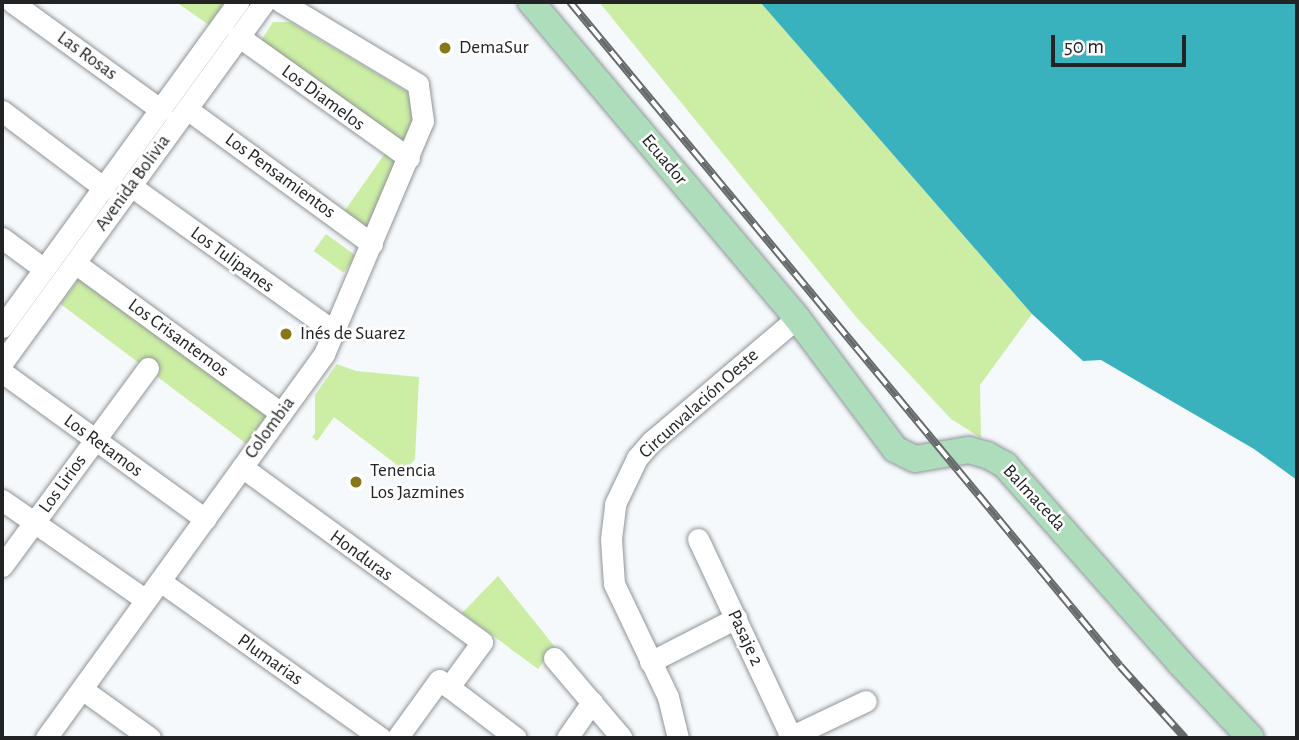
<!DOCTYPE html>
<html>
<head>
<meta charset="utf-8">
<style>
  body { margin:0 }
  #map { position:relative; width:1299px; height:740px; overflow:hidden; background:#f5f9fc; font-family:"Alegreya Sans",sans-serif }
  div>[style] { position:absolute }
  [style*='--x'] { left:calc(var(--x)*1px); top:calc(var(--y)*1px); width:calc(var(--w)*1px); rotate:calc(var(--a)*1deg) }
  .green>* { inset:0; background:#cbeda4; transform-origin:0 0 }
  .water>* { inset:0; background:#3ab2be }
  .roads { filter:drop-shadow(0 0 2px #909598) drop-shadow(0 0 2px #909598) }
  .minor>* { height:21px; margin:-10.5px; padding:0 10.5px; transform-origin:10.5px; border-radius:10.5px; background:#fff }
  .major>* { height:26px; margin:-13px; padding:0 13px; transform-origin:13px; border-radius:13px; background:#aeddbc }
  .rail>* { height:8px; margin-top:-4px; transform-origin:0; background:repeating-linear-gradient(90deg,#fff 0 16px,#686b6c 0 32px); box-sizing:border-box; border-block:2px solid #686b6c }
  .dots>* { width:19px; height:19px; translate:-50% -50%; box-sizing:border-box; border:4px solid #fff; border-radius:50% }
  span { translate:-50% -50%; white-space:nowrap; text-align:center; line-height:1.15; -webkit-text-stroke:5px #fff; paint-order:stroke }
  .poi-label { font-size:19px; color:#212324 }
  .left { translate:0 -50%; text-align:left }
  .street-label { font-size:19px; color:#212324 }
  .frame { position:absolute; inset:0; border:4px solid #212324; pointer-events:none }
  .scale { position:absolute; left:1051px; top:35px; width:135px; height:32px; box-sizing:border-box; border:4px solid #212324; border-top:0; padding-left:9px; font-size:21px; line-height:24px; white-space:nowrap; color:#212324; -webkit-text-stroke:5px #fff; paint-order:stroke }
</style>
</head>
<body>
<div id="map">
  <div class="green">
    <i style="clip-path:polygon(176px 2px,225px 2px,209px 25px)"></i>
    <i style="clip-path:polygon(599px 2px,760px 2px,1032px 314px,980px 385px,981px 438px,951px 419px,857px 318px)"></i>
    <i style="clip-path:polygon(273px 22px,290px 22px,411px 94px,416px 130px,369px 236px,341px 216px,391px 145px,258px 45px)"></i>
    <i style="left:326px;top:234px;width:37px;height:21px;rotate:36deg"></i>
    <i style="left:82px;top:275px;width:232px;height:36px;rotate:37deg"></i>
    <i style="clip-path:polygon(337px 364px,356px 371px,419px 377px,415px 459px,405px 471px,334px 417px,317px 441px,312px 437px,315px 433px,315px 395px)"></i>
    <i style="clip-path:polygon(498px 576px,555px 647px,538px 669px,462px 613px)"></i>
  </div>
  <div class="water">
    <i style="clip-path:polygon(760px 2px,1297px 2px,1297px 480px,1254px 449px,1101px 360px,1083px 361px,1032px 314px)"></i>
  </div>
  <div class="roads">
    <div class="minor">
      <i style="--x:12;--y:2;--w:184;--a:35.9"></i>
      <i style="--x:238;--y:36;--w:210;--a:35.5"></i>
      <i style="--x:187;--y:109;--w:229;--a:36.1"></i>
      <i style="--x:2;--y:111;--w:128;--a:37"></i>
      <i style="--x:131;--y:186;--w:251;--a:35.6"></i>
      <i style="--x:2;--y:238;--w:52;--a:36.4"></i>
      <i style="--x:75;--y:263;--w:255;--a:36.1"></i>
      <i style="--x:2;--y:327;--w:402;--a:-54"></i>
      <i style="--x:2;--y:363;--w:446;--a:-54"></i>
      <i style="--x:2;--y:372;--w:251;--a:35.9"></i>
      <i style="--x:242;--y:467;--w:297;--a:36.1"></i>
      <i style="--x:482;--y:642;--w:56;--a:126.3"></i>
      <i style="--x:449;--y:687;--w:12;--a:-145"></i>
      <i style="--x:439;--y:680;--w:72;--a:125.9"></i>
      <i style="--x:2;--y:500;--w:175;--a:34.8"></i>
      <i style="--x:698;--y:539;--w:219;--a:64.8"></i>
      <i style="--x:2;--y:566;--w:246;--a:-53.6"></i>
      <i style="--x:160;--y:581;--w:271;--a:35.4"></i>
      <i style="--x:554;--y:658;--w:104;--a:49.7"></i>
      <i style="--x:650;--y:662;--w:97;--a:-27.1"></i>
      <i style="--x:449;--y:687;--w:84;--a:37.3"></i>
      <i style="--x:82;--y:689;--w:84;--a:35.8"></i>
      <i style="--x:46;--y:738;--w:474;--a:-54.1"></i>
      <i style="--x:324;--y:354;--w:253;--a:-67"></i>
      <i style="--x:423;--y:121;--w:37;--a:-98"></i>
      <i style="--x:418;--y:84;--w:160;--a:-149.1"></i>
      <i style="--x:567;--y:738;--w:44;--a:-55.2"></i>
      <i style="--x:678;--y:738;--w:42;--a:-103.7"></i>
      <i style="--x:668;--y:697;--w:125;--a:-115.5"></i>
      <i style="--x:614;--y:584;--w:45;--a:-93.8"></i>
      <i style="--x:611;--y:539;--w:35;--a:-83"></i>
      <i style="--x:615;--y:504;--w:51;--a:-64.4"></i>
      <i style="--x:637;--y:458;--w:23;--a:-49"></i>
      <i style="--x:652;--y:441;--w:190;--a:-40.3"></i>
      <i style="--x:788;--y:738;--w:86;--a:-25.4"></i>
    </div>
    <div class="major">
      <i style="--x:531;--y:2;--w:413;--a:49.9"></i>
      <i style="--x:797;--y:318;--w:164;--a:53.2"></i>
      <i style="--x:895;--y:449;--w:22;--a:27"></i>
      <i style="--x:915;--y:459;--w:55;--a:-9.5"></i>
      <i style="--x:969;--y:450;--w:19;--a:16"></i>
      <i style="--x:987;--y:455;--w:21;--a:29"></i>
      <i style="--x:1005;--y:465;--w:264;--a:48.5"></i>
      <i style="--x:1180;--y:663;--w:103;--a:46.6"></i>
    </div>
  </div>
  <div class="rail">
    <i style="--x:570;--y:2;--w:862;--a:50.36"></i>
    <i style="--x:1120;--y:666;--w:97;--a:47.9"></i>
  </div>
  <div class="dots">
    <i style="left:445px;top:48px;background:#8b771b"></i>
    <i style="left:286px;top:334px;background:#8b771b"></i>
    <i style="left:356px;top:482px;background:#8b771b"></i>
  </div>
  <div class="poi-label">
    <span class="left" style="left:459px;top:48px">DemaSur</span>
    <span class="left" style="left:300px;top:334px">Inés de Suarez</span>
    <span class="left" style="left:370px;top:482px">Tenencia<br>Los Jazmines</span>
  </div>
  <div class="street-label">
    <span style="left:87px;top:56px;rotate:36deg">Las Rosas</span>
    <span style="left:323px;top:98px;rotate:36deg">Los Diamelos</span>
    <span style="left:664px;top:160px;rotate:50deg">Ecuador</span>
    <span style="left:280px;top:176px;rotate:36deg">Los Pensamientos</span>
    <span style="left:133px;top:183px;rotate:-54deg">Avenida Bolivia</span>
    <span style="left:232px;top:260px;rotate:36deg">Los Tulipanes</span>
    <span style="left:178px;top:338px;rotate:36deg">Los Crisantemos</span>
    <span style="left:699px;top:404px;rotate:-42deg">Circunvalación Oeste</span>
    <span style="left:270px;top:428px;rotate:-54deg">Colombia</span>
    <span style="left:103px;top:446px;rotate:36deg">Los Retamos</span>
    <span style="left:63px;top:484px;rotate:-54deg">Los Lirios</span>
    <span style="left:1034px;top:498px;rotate:47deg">Balmaceda</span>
    <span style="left:361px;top:556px;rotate:36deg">Honduras</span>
    <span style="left:745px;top:638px;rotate:65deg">Pasaje 2</span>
    <span style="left:270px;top:660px;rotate:35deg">Plumarias</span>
  </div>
  <div class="frame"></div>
  <div class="scale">50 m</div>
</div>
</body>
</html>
